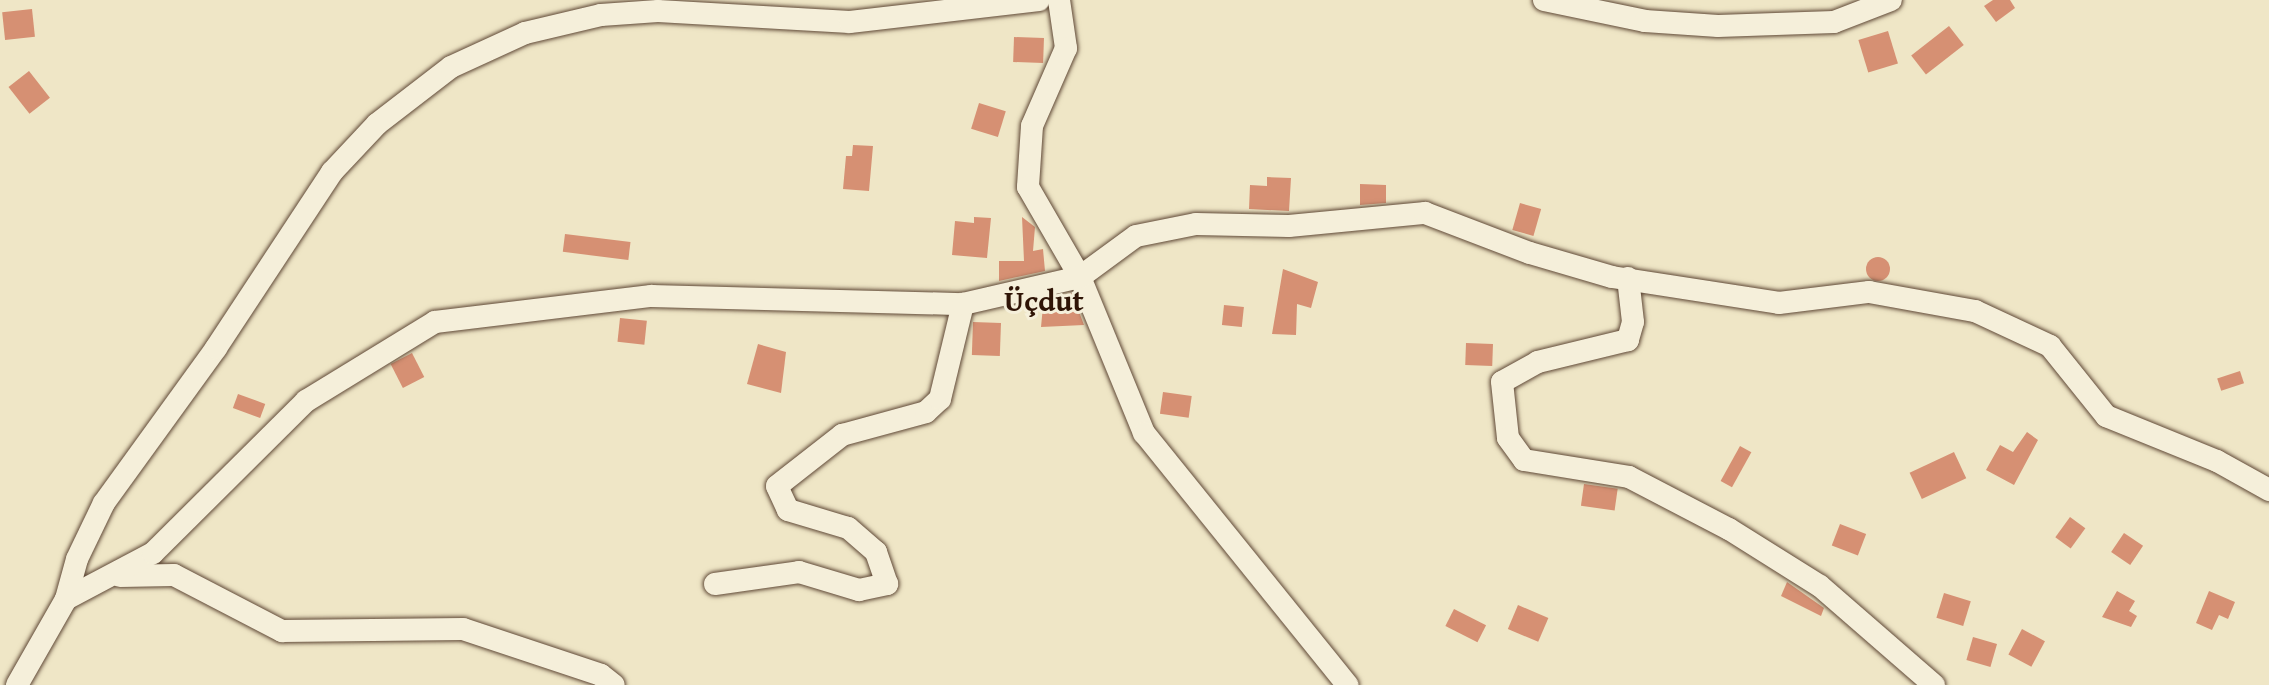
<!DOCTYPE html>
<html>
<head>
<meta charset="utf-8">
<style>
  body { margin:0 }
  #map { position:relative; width:2269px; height:685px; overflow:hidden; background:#efe6c6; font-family:"Gentium Book Plus",serif }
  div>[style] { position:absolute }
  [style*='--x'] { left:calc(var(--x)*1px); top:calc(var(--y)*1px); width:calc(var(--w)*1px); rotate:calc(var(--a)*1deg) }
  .building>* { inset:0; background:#d69073; transform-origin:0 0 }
  .round { border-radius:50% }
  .roads { filter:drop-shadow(0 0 2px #5f4836) drop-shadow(0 0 2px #5f4836) }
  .minor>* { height:22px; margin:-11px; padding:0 11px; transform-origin:11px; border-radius:11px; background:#f5efda }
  span { translate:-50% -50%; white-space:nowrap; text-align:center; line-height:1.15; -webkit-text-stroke:6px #f5efda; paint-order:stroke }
  .neighbourhood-label { font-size:30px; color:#2f1406; font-weight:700 }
</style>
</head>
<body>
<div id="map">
  <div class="building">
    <i style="clip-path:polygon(1993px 0,2010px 0,2015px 8px,1996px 22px,1984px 6px)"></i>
    <i style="left:32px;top:9px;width:28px;height:30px;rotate:84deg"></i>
    <i style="left:1949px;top:26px;width:24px;height:48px;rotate:52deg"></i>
    <i style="left:1888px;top:31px;width:34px;height:31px;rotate:73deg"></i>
    <i style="left:1014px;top:37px;width:30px;height:25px;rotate:2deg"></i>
    <i style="left:29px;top:71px;width:34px;height:26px;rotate:52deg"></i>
    <i style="left:979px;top:103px;width:28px;height:27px;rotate:17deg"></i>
    <i style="clip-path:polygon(853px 145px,873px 146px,869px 191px,843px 189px,846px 156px,852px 156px)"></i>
    <i style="clip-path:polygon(1267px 177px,1291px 178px,1289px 211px,1249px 209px,1250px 185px,1267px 186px)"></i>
    <i style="clip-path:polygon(1360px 184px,1386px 185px,1386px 203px,1360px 205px)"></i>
    <i style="left:1520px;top:203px;width:22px;height:28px;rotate:16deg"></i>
    <i style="clip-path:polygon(974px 217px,991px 218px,987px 258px,952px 255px,955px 221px,974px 223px)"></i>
    <i style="clip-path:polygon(1022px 217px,1035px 227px,1033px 251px,1043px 249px,1045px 271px,999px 281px,999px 261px,1024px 261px)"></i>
    <i style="left:565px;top:234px;width:66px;height:18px;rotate:7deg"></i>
    <i class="round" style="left:1866px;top:257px;width:24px;height:24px"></i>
    <i style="clip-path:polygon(1283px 269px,1318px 282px,1311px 308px,1297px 304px,1296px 335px,1272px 334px)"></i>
    <i style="clip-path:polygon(1072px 293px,1084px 325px,1041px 327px,1043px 306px,1049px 307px,1050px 298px)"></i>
    <i style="left:1224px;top:305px;width:20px;height:20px;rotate:6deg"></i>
    <i style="left:620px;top:318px;width:27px;height:24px;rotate:6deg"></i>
    <i style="left:973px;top:322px;width:28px;height:33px;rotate:2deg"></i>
    <i style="left:1466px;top:343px;width:27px;height:22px;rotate:2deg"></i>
    <i style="clip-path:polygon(758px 344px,786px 352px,781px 393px,747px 384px)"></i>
    <i style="left:412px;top:353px;width:27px;height:24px;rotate:63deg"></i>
    <i style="left:2240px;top:371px;width:13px;height:24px;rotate:72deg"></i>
    <i style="left:1163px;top:392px;width:29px;height:22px;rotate:8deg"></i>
    <i style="left:238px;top:394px;width:29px;height:15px;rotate:20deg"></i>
    <i style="clip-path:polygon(2027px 432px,2038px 440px,2014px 485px,1986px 470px,2000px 445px,2013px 452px)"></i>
    <i style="left:1740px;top:446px;width:13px;height:40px;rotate:29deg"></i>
    <i style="left:1954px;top:452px;width:29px;height:49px;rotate:65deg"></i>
    <i style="left:1584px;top:484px;width:34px;height:22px;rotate:8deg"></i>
    <i style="left:2070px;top:517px;width:19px;height:25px;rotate:36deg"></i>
    <i style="left:1840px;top:524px;width:28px;height:23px;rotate:21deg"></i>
    <i style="left:2124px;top:533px;width:23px;height:23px;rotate:34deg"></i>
    <i style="clip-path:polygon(1787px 582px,1824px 608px,1821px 616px,1781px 596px)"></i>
    <i style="clip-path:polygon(2117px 591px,2135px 601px,2129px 611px,2137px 616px,2131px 627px,2102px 617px)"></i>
    <i style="clip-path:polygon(2209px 591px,2235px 602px,2228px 619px,2219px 615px,2212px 630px,2196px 623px)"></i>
    <i style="left:1944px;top:593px;width:28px;height:26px;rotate:17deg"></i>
    <i style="left:1518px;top:605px;width:33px;height:26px;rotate:23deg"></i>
    <i style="left:1454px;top:609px;width:36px;height:19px;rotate:27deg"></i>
    <i style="left:2022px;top:629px;width:26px;height:29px;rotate:28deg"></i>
    <i style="left:1973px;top:637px;width:25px;height:24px;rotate:16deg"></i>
  </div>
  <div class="roads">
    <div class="minor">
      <i style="--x:1059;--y:0;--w:49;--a:81.7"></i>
      <i style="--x:1066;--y:48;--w:85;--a:113.6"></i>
      <i style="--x:1032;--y:126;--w:61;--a:93.8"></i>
      <i style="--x:1028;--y:187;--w:104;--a:60"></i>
      <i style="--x:1080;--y:277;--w:169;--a:67.7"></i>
      <i style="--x:1144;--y:433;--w:324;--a:51.1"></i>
      <i style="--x:1544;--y:0;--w:103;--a:11.7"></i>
      <i style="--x:1645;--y:21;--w:73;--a:3.9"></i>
      <i style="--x:1718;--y:26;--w:116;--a:-2"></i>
      <i style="--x:1834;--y:22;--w:61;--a:-21.1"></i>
      <i style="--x:1628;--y:278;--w:44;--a:83.5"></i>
      <i style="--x:1633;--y:322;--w:19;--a:106"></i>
      <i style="--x:1628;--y:340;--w:93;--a:166.3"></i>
      <i style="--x:1538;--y:362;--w:41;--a:150.9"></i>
      <i style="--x:1502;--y:382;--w:56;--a:83.9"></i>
      <i style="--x:1508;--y:438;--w:27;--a:54"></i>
      <i style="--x:1524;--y:460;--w:106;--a:9.2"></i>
      <i style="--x:1629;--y:477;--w:113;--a:27.5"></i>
      <i style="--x:1729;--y:529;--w:107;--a:32.1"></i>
      <i style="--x:1820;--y:586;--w:151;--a:41"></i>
      <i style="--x:120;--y:576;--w:54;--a:-1.1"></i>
      <i style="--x:174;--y:575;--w:122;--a:27.4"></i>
      <i style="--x:282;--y:631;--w:181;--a:-0.6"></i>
      <i style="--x:463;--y:629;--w:145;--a:18.4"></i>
      <i style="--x:601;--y:675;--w:16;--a:38"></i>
      <i style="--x:715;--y:584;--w:85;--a:-8.1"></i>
      <i style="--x:799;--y:572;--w:63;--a:16.7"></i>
      <i style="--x:859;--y:590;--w:29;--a:-12"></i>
      <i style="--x:887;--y:584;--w:34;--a:-109"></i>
      <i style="--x:876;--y:552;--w:37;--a:-139"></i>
      <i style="--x:848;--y:528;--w:63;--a:-163.3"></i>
      <i style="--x:788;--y:510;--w:26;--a:-115"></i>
      <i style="--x:777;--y:486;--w:83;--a:-38.1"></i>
      <i style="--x:842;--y:435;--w:87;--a:-15.3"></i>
      <i style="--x:926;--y:412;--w:19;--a:-43"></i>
      <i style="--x:940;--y:399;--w:98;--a:-76.4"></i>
      <i style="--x:66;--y:599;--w:41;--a:-74.6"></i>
      <i style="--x:77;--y:559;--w:62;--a:-64.3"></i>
      <i style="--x:104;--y:503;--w:191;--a:-54.1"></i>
      <i style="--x:216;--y:348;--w:211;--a:-56.6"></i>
      <i style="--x:332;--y:172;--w:66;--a:-46.8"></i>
      <i style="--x:377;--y:124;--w:93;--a:-37.6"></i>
      <i style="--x:451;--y:67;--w:81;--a:-24.7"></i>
      <i style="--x:525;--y:33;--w:78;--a:-13.3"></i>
      <i style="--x:601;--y:15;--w:57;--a:-4"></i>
      <i style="--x:658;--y:11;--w:192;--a:3.3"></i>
      <i style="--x:850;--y:22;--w:190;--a:-6.6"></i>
      <i style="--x:17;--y:685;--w:99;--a:-60.3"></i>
      <i style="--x:66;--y:599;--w:98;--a:-27.9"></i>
      <i style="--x:153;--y:553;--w:216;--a:-44.8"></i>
      <i style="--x:306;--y:401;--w:151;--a:-31.5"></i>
      <i style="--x:435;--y:322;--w:218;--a:-6.9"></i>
      <i style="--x:651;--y:296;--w:312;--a:1.5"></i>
      <i style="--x:963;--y:304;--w:120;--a:-13"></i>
      <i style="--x:1080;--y:277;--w:69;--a:-36.2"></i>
      <i style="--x:1136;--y:236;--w:61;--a:-11.3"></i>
      <i style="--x:1196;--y:224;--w:93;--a:1.2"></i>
      <i style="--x:1289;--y:226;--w:137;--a:-5.5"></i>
      <i style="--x:1425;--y:213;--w:112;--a:20.9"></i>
      <i style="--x:1530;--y:253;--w:85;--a:16.3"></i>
      <i style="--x:1612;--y:277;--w:169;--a:8.8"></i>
      <i style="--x:1779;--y:303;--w:91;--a:-7"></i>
      <i style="--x:1869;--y:292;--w:108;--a:10.2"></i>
      <i style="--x:1975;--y:311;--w:83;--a:25"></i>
      <i style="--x:2050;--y:346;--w:90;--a:51.3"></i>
      <i style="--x:2106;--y:416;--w:120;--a:22.1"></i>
      <i style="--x:2217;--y:461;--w:60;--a:29.1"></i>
    </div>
  </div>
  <div class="neighbourhood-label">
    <span style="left:1044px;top:300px">Üçdut</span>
  </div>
</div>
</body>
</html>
